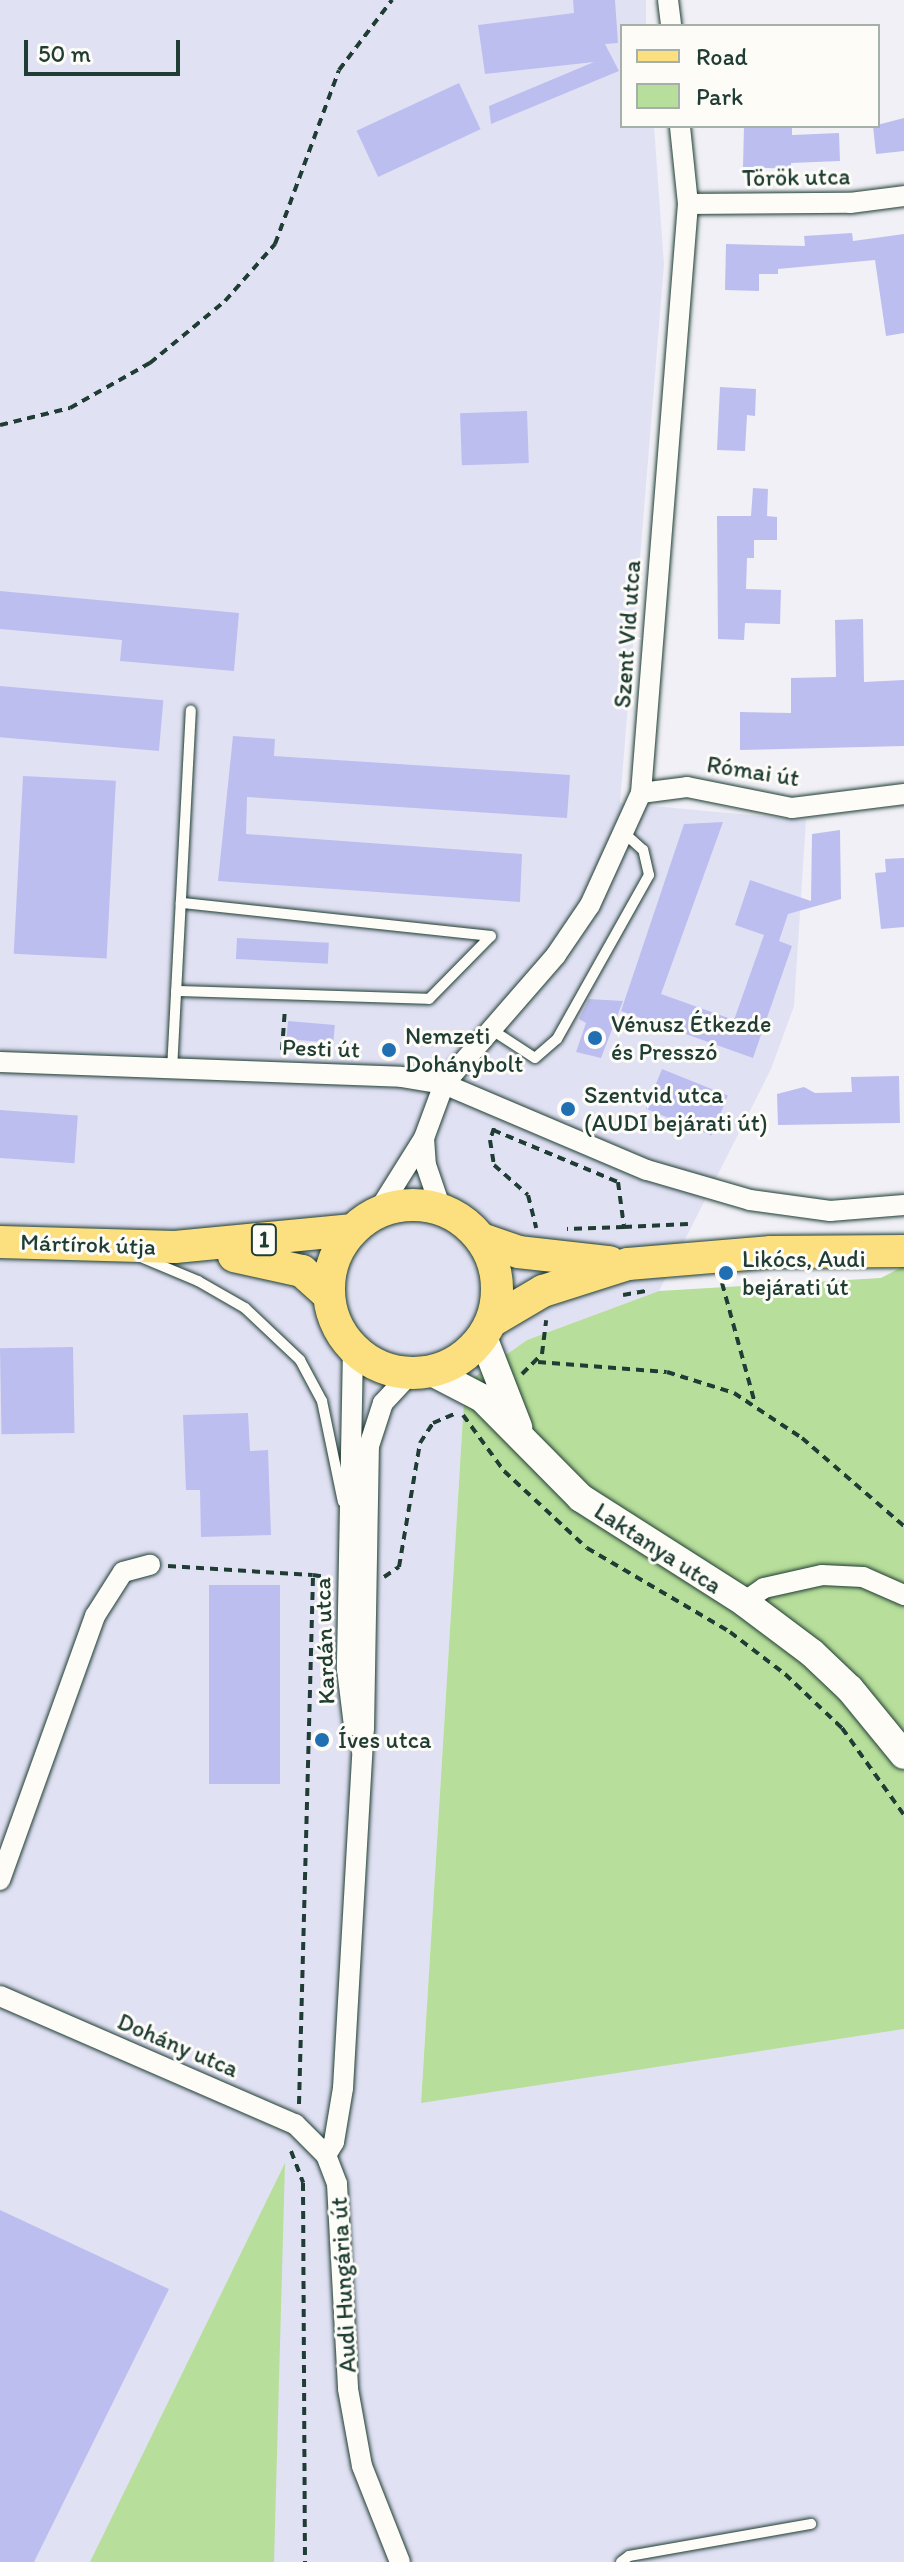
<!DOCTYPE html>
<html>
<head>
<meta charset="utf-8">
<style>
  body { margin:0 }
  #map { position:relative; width:904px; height:2562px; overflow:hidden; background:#f0f0f6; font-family:Itim,sans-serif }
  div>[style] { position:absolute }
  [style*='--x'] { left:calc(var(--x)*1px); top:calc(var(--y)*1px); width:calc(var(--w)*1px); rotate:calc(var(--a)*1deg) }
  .built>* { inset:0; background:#e1e1f4 }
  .green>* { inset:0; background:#b7de9a }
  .building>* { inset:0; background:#bdbef0; transform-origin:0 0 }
  .path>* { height:4px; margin-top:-2px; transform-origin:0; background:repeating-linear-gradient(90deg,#1f3d34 0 8px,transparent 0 14px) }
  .roads { filter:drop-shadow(0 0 2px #1f3d34) drop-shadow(0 0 2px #1f3d34) }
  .lane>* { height:10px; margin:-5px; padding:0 5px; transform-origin:5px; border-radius:5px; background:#fdfcf7 }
  .street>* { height:20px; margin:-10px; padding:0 10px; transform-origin:10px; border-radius:10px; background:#fdfcf7 }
  .secondary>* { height:28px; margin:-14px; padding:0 14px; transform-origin:14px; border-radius:14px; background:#fdfcf7 }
  .primary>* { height:32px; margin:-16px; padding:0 16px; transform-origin:16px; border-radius:16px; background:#fce080 }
  .primary>.ring { margin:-16px; padding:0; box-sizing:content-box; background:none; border:32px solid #fce080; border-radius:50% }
  .dots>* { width:22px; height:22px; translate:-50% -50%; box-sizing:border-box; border:4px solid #fdfcf7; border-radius:50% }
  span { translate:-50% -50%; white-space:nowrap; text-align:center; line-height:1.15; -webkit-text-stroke:6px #fdfcf7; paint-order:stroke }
  .shield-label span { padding:2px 6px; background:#fdfcf7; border:2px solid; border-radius:6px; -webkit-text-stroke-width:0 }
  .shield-label { font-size:22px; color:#1f3d34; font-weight:700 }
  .street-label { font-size:24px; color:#1f3d34 }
  .poi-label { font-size:24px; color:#1f3d34 }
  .left { translate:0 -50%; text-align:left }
  .legend { position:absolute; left:620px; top:24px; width:260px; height:104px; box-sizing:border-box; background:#fdfcf7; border:2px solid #a4b0a9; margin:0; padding:10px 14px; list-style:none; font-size:24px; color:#1f3d34 }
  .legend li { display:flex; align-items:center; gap:16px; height:40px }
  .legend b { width:40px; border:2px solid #a4b0a9 }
  .scale { position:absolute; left:24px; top:40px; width:156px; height:36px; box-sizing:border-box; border:4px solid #1f3d34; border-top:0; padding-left:10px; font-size:24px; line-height:28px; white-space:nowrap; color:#1f3d34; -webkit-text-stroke:6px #fdfcf7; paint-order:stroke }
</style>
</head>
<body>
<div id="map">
  <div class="built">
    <i style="clip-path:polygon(0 0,646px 0,646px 26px,622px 26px,622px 126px,654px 126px,664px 265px,620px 803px,806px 820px,794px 1006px,771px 1069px,659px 1291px,527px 1340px,465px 1385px,421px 2102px,904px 2029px,904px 2562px,0 2562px)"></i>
  </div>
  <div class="green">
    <i style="clip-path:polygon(904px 1266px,904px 2029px,421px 2103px,465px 1384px,527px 1340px,659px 1291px,881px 1278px)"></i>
    <i style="clip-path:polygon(285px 2163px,274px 2562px,90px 2562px)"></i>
  </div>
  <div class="building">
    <i style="clip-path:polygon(573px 0,615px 0,618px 43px,605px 44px,619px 71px,491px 124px,489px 106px,594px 62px,485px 74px,478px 25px,574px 13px)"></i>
    <i style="left:459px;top:83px;width:51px;height:113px;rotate:65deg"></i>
    <i style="clip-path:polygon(904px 118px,904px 151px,876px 154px,873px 126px)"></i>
    <i style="clip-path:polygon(744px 126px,792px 126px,792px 135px,839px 133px,840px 161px,791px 163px,791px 169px,743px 167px)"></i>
    <i style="clip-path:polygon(852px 233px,853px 241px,904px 234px,904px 333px,886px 336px,875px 260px,778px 269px,778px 274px,759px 274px,759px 291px,725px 290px,726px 244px,805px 246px,804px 236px)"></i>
    <i style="clip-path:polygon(720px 387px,756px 389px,755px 416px,747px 415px,745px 451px,717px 450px)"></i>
    <i style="left:527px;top:411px;width:52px;height:67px;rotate:88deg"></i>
    <i style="clip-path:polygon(753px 488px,768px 489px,767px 516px,777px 517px,777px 540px,754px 540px,754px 558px,747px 558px,746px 589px,781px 590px,780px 624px,745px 623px,744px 640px,718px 639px,717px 516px,751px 516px)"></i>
    <i style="clip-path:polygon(0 591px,239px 613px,234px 671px,120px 661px,122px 640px,0 629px)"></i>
    <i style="clip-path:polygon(863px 619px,864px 682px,904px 680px,904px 746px,740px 750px,740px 712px,791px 713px,791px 678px,836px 677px,835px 620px)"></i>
    <i style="left:0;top:686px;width:164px;height:51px;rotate:5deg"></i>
    <i style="clip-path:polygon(233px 736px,275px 739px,274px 756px,570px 775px,567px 818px,247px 797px,246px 834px,522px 854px,520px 902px,218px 881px)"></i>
    <i style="left:23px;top:776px;width:93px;height:178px;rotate:3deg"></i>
    <i style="clip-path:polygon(723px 822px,661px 994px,734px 1020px,764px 935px,735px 925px,750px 880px,811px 901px,812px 834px,840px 830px,841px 899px,788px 914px,779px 941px,792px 946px,753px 1058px,621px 1011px,684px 824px)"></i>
    <i style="clip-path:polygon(904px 858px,904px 927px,881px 929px,875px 873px,886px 872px,885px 859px)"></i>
    <i style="left:237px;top:938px;width:92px;height:21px;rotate:3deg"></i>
    <i style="clip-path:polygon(589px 999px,623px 1001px,601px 1058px,576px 1052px,586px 1023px,579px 1019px)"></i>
    <i style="left:288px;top:1021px;width:47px;height:18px;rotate:5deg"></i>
    <i style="left:662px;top:1069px;width:71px;height:43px;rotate:22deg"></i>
    <i style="clip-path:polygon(899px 1076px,900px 1123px,778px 1125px,777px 1094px,804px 1087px,815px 1093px,852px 1092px,851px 1077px)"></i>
    <i style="left:0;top:1110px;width:78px;height:48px;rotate:4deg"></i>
    <i style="left:73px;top:1347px;width:86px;height:73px;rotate:89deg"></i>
    <i style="clip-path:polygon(248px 1413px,250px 1451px,268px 1450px,271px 1535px,201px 1537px,200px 1490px,186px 1490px,183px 1415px)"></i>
    <i style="left:209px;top:1585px;width:71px;height:199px"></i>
    <i style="clip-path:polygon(0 2210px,169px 2289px,34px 2562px,0 2562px)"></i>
  </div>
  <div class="path">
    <i style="--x:0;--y:425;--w:72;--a:-13.7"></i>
    <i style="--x:70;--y:408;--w:92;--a:-29.4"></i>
    <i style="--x:150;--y:363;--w:97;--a:-39.6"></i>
    <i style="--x:225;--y:301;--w:76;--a:-48.7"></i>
    <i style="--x:275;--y:244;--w:185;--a:-69.8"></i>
    <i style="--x:339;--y:70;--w:88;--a:-52.9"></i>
    <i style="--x:282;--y:1050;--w:42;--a:-85.9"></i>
    <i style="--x:494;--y:1128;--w:13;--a:108"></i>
    <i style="--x:490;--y:1140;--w:25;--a:81"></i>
    <i style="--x:494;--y:1165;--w:45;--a:41.4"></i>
    <i style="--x:528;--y:1195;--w:34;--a:76"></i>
    <i style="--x:493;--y:1130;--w:135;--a:22.6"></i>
    <i style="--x:618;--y:1182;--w:45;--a:82.4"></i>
    <i style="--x:624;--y:1227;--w:57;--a:178"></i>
    <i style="--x:624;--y:1227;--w:64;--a:-2.7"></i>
    <i style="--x:722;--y:1283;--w:125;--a:74.7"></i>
    <i style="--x:623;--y:1295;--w:23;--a:-10"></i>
    <i style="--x:538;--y:1362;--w:129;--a:4.4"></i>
    <i style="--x:667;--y:1372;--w:70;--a:17.4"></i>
    <i style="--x:734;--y:1393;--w:82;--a:33.5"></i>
    <i style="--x:802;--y:1438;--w:135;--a:40.8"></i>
    <i style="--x:522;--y:1374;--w:28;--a:-45"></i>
    <i style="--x:542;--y:1354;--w:34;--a:-83"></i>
    <i style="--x:463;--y:1415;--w:69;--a:53.8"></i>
    <i style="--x:504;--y:1471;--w:113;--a:42.9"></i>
    <i style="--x:587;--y:1548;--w:166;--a:30.4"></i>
    <i style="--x:730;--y:1632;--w:69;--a:37.4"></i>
    <i style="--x:785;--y:1674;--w:79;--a:43.5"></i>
    <i style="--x:842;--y:1728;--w:107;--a:54.5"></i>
    <i style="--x:168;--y:1566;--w:145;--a:3.6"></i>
    <i style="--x:384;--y:1577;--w:18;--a:-34"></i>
    <i style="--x:399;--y:1567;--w:126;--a:-80.4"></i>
    <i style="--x:420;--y:1443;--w:24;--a:-57"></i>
    <i style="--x:433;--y:1423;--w:26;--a:-23"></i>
    <i style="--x:299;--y:2104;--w:529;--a:-88.48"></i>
    <i style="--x:313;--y:1575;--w:19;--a:9"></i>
    <i style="--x:291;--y:2151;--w:34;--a:69"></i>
    <i style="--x:303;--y:2183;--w:379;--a:89.7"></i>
  </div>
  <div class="roads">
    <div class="lane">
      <i style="--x:176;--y:991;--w:253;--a:1.8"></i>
      <i style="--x:429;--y:999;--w:88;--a:-45.5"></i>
      <i style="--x:491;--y:936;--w:312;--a:-173.9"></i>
      <i style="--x:492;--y:1030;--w:51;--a:33.1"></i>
      <i style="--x:535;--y:1058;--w:29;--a:-41"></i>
      <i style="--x:557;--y:1039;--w:188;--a:-60.7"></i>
      <i style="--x:649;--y:875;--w:26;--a:-103"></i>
      <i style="--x:643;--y:850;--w:25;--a:-138"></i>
      <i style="--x:172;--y:1070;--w:360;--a:-87"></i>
      <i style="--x:143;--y:1258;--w:60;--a:22.7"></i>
      <i style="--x:198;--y:1281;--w:54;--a:29.9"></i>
      <i style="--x:245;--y:1308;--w:76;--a:43.4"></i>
      <i style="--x:300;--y:1360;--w:47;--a:61.8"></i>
      <i style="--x:322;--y:1401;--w:103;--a:78.3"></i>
      <i style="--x:621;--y:2562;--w:10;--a:-37"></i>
      <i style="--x:629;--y:2556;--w:185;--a:-10"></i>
    </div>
    <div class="street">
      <i style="--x:668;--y:0;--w:26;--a:83"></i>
      <i style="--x:688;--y:204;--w:162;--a:-0.4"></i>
      <i style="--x:850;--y:203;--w:54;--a:-7.4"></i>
      <i style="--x:641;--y:793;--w:46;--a:-7.4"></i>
      <i style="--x:687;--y:787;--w:107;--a:11.3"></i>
      <i style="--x:792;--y:808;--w:113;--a:-7.1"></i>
      <i style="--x:0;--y:1062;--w:401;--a:2.1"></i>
      <i style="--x:401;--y:1077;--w:44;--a:9.2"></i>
      <i style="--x:444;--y:1084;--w:220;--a:23"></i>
      <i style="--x:647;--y:1170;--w:107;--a:16.2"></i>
      <i style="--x:750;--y:1200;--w:81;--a:7.8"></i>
      <i style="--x:830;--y:1211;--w:74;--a:-4.6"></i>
      <i style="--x:424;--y:1138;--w:27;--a:86"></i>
      <i style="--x:426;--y:1165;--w:46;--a:71.2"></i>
      <i style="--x:377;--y:1213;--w:89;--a:-57.9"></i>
      <i style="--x:424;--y:1138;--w:58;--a:-69.7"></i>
      <i style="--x:444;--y:1084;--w:171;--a:-49"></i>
      <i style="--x:556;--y:955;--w:60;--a:-55.8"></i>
      <i style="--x:590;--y:905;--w:123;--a:-65.5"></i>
      <i style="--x:641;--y:793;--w:591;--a:-85.44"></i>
      <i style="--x:688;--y:204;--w:78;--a:-95.9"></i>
      <i style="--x:353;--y:1349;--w:320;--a:91.1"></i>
      <i style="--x:347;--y:1669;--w:57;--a:83"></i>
      <i style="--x:744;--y:1602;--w:24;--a:-35"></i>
      <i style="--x:764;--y:1588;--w:59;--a:-12.6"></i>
      <i style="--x:822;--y:1575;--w:41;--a:2.8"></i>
      <i style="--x:863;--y:1577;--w:45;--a:23.7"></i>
      <i style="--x:0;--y:1880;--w:281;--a:-70.2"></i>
      <i style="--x:95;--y:1616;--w:52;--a:-57.5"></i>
      <i style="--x:123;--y:1572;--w:28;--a:-15"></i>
      <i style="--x:0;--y:1996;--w:322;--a:23.5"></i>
      <i style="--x:295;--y:2124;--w:44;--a:45"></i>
      <i style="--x:326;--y:2155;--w:31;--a:69"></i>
      <i style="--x:337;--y:2184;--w:205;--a:86.9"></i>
      <i style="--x:348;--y:2389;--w:78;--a:79.7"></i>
      <i style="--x:362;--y:2466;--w:103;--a:68.4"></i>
      <i style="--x:326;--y:2155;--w:15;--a:-58"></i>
      <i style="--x:334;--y:2142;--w:55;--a:-80.5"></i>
      <i style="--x:343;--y:2088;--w:360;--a:-86.7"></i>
      <i style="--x:364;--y:1729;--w:283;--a:-89"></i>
      <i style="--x:369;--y:1446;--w:45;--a:-72"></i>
      <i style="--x:383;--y:1403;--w:40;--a:-47"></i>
    </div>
    <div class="secondary">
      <i style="--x:483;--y:1337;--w:97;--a:68.7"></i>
      <i style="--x:432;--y:1372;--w:56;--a:27.5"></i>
      <i style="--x:482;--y:1398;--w:141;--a:45.3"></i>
      <i style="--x:581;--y:1498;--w:193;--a:32.5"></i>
      <i style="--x:744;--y:1602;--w:85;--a:36.9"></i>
      <i style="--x:812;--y:1653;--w:52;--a:43.5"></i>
      <i style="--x:850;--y:1689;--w:85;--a:50.7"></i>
    </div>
    <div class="primary">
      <i class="ring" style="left:329px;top:1205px;width:136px;height:136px"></i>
      <i style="--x:481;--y:1239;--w:39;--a:19"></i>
      <i style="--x:518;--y:1252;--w:92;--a:6.3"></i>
      <i style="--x:0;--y:1242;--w:175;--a:1.6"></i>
      <i style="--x:175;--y:1247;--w:179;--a:-5.5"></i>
      <i style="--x:234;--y:1256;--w:70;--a:12.4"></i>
      <i style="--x:302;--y:1271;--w:36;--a:42"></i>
      <i style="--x:492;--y:1321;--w:59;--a:-30.5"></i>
      <i style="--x:543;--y:1291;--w:89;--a:-17.6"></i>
      <i style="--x:628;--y:1264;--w:144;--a:-4.8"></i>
      <i style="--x:771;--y:1252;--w:133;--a:-0.4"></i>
    </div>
  </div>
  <div class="dots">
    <i style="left:595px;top:1038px;background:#1f6fb2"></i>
    <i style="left:389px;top:1050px;background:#1f6fb2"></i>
    <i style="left:568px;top:1109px;background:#1f6fb2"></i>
    <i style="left:726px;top:1273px;background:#1f6fb2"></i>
    <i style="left:322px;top:1740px;background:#1f6fb2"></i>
  </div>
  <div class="shield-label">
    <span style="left:264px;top:1240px">1</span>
  </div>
  <div class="street-label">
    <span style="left:796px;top:177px;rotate:-1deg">Török utca</span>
    <span style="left:627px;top:634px;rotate:-86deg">Szent Vid utca</span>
    <span style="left:753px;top:771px;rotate:9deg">Római út</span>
    <span style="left:321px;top:1048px;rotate:2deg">Pesti út</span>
    <span style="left:88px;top:1244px;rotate:2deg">Mártírok útja</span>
    <span style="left:658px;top:1548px;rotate:33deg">Laktanya utca</span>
    <span style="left:324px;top:1641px;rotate:-92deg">Kardán utca</span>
    <span style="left:178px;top:2045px;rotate:23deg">Dohány utca</span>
    <span style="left:343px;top:2285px;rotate:-93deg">Audi Hungária út</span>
  </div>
  <div class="poi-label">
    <span class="left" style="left:611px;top:1038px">Vénusz Étkezde<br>és Presszó</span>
    <span class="left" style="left:405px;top:1050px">Nemzeti<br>Dohánybolt</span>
    <span class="left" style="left:584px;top:1109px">Szentvid utca<br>(AUDI bejárati út)</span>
    <span class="left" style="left:742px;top:1273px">Likócs, Audi<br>bejárati út</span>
    <span class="left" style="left:338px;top:1740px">Íves utca</span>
  </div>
  <ul class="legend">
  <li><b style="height:10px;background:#fce080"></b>Road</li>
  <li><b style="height:22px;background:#b7de9a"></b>Park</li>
  </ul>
  <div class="scale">50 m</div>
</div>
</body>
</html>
